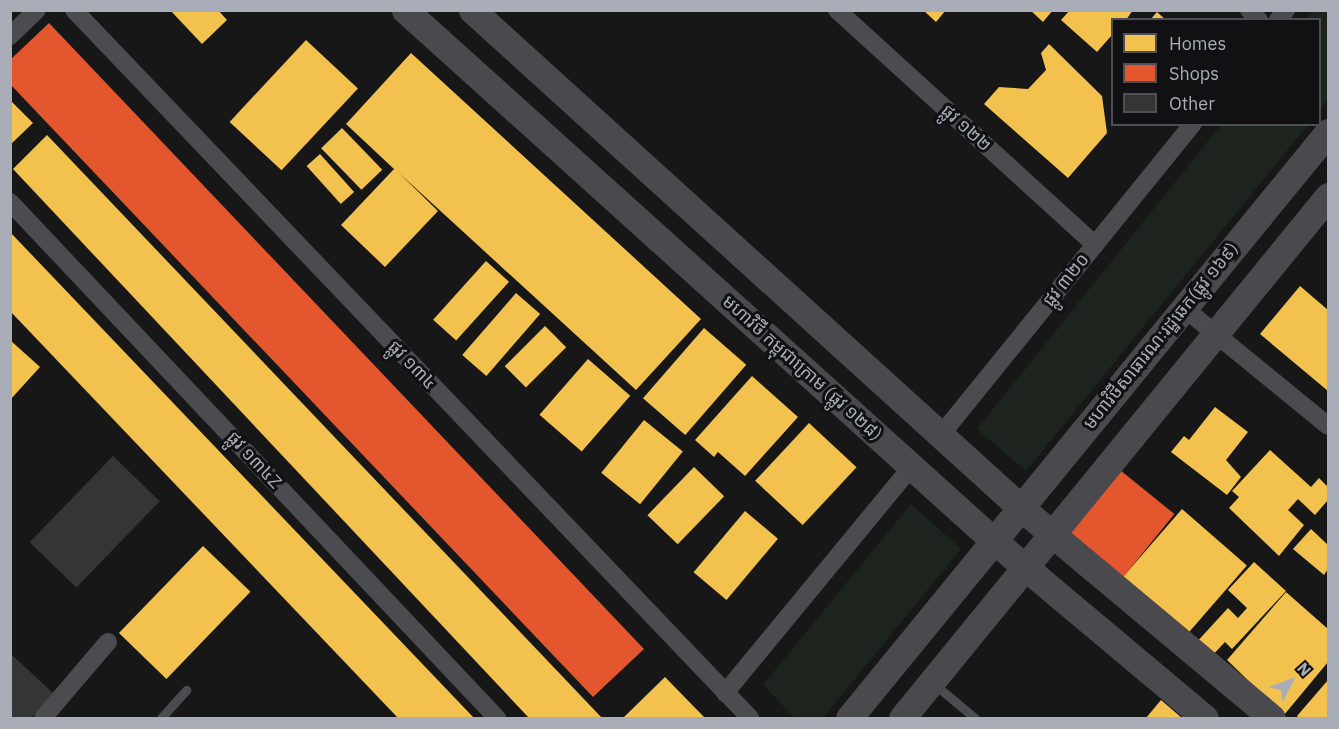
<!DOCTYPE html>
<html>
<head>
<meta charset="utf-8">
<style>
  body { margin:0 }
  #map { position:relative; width:1339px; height:729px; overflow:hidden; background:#171717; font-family:"IBM Plex Sans","Noto Sans Khmer",sans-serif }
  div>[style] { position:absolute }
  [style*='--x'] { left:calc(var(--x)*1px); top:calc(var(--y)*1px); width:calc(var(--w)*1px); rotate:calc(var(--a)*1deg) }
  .green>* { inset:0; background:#1d241e }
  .homes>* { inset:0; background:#f2c14e; transform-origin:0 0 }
  .shops>* { inset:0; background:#e4572e; transform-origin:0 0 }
  .building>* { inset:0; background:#353536; transform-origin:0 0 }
  .service>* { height:9px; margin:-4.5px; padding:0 4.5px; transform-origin:4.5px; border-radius:4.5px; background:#4b4c50 }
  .minor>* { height:18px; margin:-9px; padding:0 9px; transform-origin:9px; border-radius:9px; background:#4b4c50 }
  .secondary>* { height:27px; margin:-13.5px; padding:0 13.5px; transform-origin:13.5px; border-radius:13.5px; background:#4a4a4e }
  span { translate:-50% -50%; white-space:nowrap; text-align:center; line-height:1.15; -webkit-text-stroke:6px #111113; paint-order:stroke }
  .street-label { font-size:18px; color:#a8adb8 }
  .frame { position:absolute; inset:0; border:12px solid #a8adb8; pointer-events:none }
  .legend { position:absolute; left:1111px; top:18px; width:210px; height:108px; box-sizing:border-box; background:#111113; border:2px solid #4d4f55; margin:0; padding:8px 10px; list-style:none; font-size:18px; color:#a8adb8 }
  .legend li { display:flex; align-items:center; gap:12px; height:30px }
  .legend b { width:30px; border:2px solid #4d4f55 }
  .north { position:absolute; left:1261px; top:651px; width:60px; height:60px; -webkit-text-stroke:4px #111113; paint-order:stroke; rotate:48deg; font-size:16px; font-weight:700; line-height:24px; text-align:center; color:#a8adb8 }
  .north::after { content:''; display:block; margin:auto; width:21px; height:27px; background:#a8adb8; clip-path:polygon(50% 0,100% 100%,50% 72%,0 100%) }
</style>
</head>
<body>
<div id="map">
  <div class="green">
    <i style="clip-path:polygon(1313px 11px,1328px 11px,1328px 99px,1320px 110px,1320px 20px,1306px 19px)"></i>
    <i style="clip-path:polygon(1221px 125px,1308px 125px,1026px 471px,977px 429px)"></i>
    <i style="clip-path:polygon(911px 504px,961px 549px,823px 718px,795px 718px,763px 685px)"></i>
  </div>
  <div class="homes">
    <i style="clip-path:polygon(170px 10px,218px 10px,227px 20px,202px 44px)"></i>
    <i style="clip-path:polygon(923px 10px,946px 10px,936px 22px)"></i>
    <i style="clip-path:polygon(1030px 10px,1053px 10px,1043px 22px)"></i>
    <i style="clip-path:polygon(1070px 10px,1133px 10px,1126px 20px,1112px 20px,1112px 35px,1097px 52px,1061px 20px)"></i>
    <i style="clip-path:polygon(1157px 12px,1166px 20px,1150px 20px)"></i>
    <i style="left:306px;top:40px;width:71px;height:112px;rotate:43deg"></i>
    <i style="clip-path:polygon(1049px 44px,1102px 96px,1107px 133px,1068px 178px,984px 104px,999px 87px,1028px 89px,1046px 70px,1041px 53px)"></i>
    <i style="clip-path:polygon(411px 53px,701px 319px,636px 390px,399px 173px,438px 211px,385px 267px,341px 225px,394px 169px,346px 124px)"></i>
    <i style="clip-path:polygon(10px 100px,33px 123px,10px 145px)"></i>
    <i style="left:342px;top:128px;width:58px;height:29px;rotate:46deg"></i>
    <i style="clip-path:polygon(47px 135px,602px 718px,529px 718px,13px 169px)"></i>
    <i style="left:320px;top:154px;width:51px;height:18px;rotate:48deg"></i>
    <i style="clip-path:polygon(10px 232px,474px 718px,398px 718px,10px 311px)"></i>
    <i style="left:486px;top:261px;width:31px;height:79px;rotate:42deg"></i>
    <i style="clip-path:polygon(1300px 286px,1328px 310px,1328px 391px,1260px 334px)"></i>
    <i style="left:516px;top:293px;width:32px;height:82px;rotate:41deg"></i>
    <i style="left:545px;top:326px;width:30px;height:57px;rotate:45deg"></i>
    <i style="left:704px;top:328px;width:56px;height:93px;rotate:41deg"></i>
    <i style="clip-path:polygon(10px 340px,40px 367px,10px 400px)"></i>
    <i style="left:588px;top:359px;width:56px;height:74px;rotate:41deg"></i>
    <i style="clip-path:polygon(752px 376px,798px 417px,745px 476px,718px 452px,714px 457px,695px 440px)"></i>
    <i style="clip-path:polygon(1215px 407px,1248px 432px,1226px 460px,1241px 477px,1227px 495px,1171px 452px,1184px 436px,1189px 440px)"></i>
    <i style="left:644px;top:420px;width:50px;height:68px;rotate:39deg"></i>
    <i style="left:809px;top:423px;width:65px;height:79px;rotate:43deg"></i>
    <i style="clip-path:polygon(1270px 450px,1311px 487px,1319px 478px,1328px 487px,1328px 500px,1315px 515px,1298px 499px,1288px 510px,1304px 525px,1279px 556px,1229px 508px,1239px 497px,1232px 491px)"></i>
    <i style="left:694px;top:467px;width:42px;height:67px;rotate:44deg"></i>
    <i style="left:1182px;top:509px;width:86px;height:98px;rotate:41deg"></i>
    <i style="left:745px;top:511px;width:43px;height:80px;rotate:40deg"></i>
    <i style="clip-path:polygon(1311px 529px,1328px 545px,1328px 569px,1324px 575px,1293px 549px)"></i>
    <i style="left:203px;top:546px;width:66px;height:121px;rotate:44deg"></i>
    <i style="clip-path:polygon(1254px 562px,1286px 591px,1232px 649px,1225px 642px,1209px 659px,1194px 645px,1228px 608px,1238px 618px,1247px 608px,1228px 590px)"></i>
    <i style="clip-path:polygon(1286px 592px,1328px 629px,1328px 662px,1284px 715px,1227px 660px)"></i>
    <i style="clip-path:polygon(665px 677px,705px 718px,623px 718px)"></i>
    <i style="clip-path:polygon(1328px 680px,1328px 718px,1299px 718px,1297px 716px)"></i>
    <i style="clip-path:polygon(1161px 700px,1182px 718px,1146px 718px)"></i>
  </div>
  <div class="shops">
    <i style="clip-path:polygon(49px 23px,644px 649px,593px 697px,10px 84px,10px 60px)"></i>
    <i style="left:1120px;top:470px;width:70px;height:85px;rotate:39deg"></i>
  </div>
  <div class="building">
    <i style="left:113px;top:456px;width:65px;height:120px;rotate:44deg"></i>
    <i style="clip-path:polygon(10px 653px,54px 694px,31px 718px,10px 718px)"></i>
  </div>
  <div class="service">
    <i style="--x:934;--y:684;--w:53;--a:39.7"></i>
    <i style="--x:161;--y:718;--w:38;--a:-48"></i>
  </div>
  <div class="minor">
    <i style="--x:74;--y:10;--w:979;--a:46.32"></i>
    <i style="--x:837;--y:10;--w:349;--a:42.3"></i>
    <i style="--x:1249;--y:10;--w:14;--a:45"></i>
    <i style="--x:1278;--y:20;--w:13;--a:-51"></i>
    <i style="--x:10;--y:36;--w:37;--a:-44"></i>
    <i style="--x:10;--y:202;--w:710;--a:46.66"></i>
    <i style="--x:1184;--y:308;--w:186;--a:39.3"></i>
    <i style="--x:940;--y:436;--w:402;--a:-51"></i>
    <i style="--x:725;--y:693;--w:293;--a:-50.5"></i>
    <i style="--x:43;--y:718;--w:100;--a:-49.5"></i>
  </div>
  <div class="secondary">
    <i style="--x:405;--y:10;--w:793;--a:42.04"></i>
    <i style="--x:994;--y:541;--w:275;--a:40"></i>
    <i style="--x:472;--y:10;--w:741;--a:42.21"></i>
    <i style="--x:1021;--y:508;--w:327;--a:39.9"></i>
    <i style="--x:849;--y:718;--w:757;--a:-50.74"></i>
    <i style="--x:902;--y:718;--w:674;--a:-50.78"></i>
  </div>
  <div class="street-label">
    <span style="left:966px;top:128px;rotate:42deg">ផ្លូវ ១២២</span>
    <span style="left:1066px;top:280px;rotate:-51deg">ផ្លូវ ៣២០</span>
    <span style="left:1161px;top:336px;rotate:-51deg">មហាវិថីសាធារណៈរដ្ឋឆេក(ផ្លូវ ១៦៩)</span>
    <span style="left:412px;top:365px;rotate:46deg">ផ្លូវ ១៣៤</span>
    <span style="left:802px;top:368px;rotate:42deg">មហាវិថី កម្ពុជាក្រោម (ផ្លូវ ១២៨)</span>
    <span style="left:254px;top:460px;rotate:47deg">ផ្លូវ ១៣៤Z</span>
  </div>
  <div class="frame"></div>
  <ul class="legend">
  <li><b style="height:16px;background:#f2c14e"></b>Homes</li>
  <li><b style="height:16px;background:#e4572e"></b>Shops</li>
  <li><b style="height:16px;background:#353536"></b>Other</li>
  </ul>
  <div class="north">N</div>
</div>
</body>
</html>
